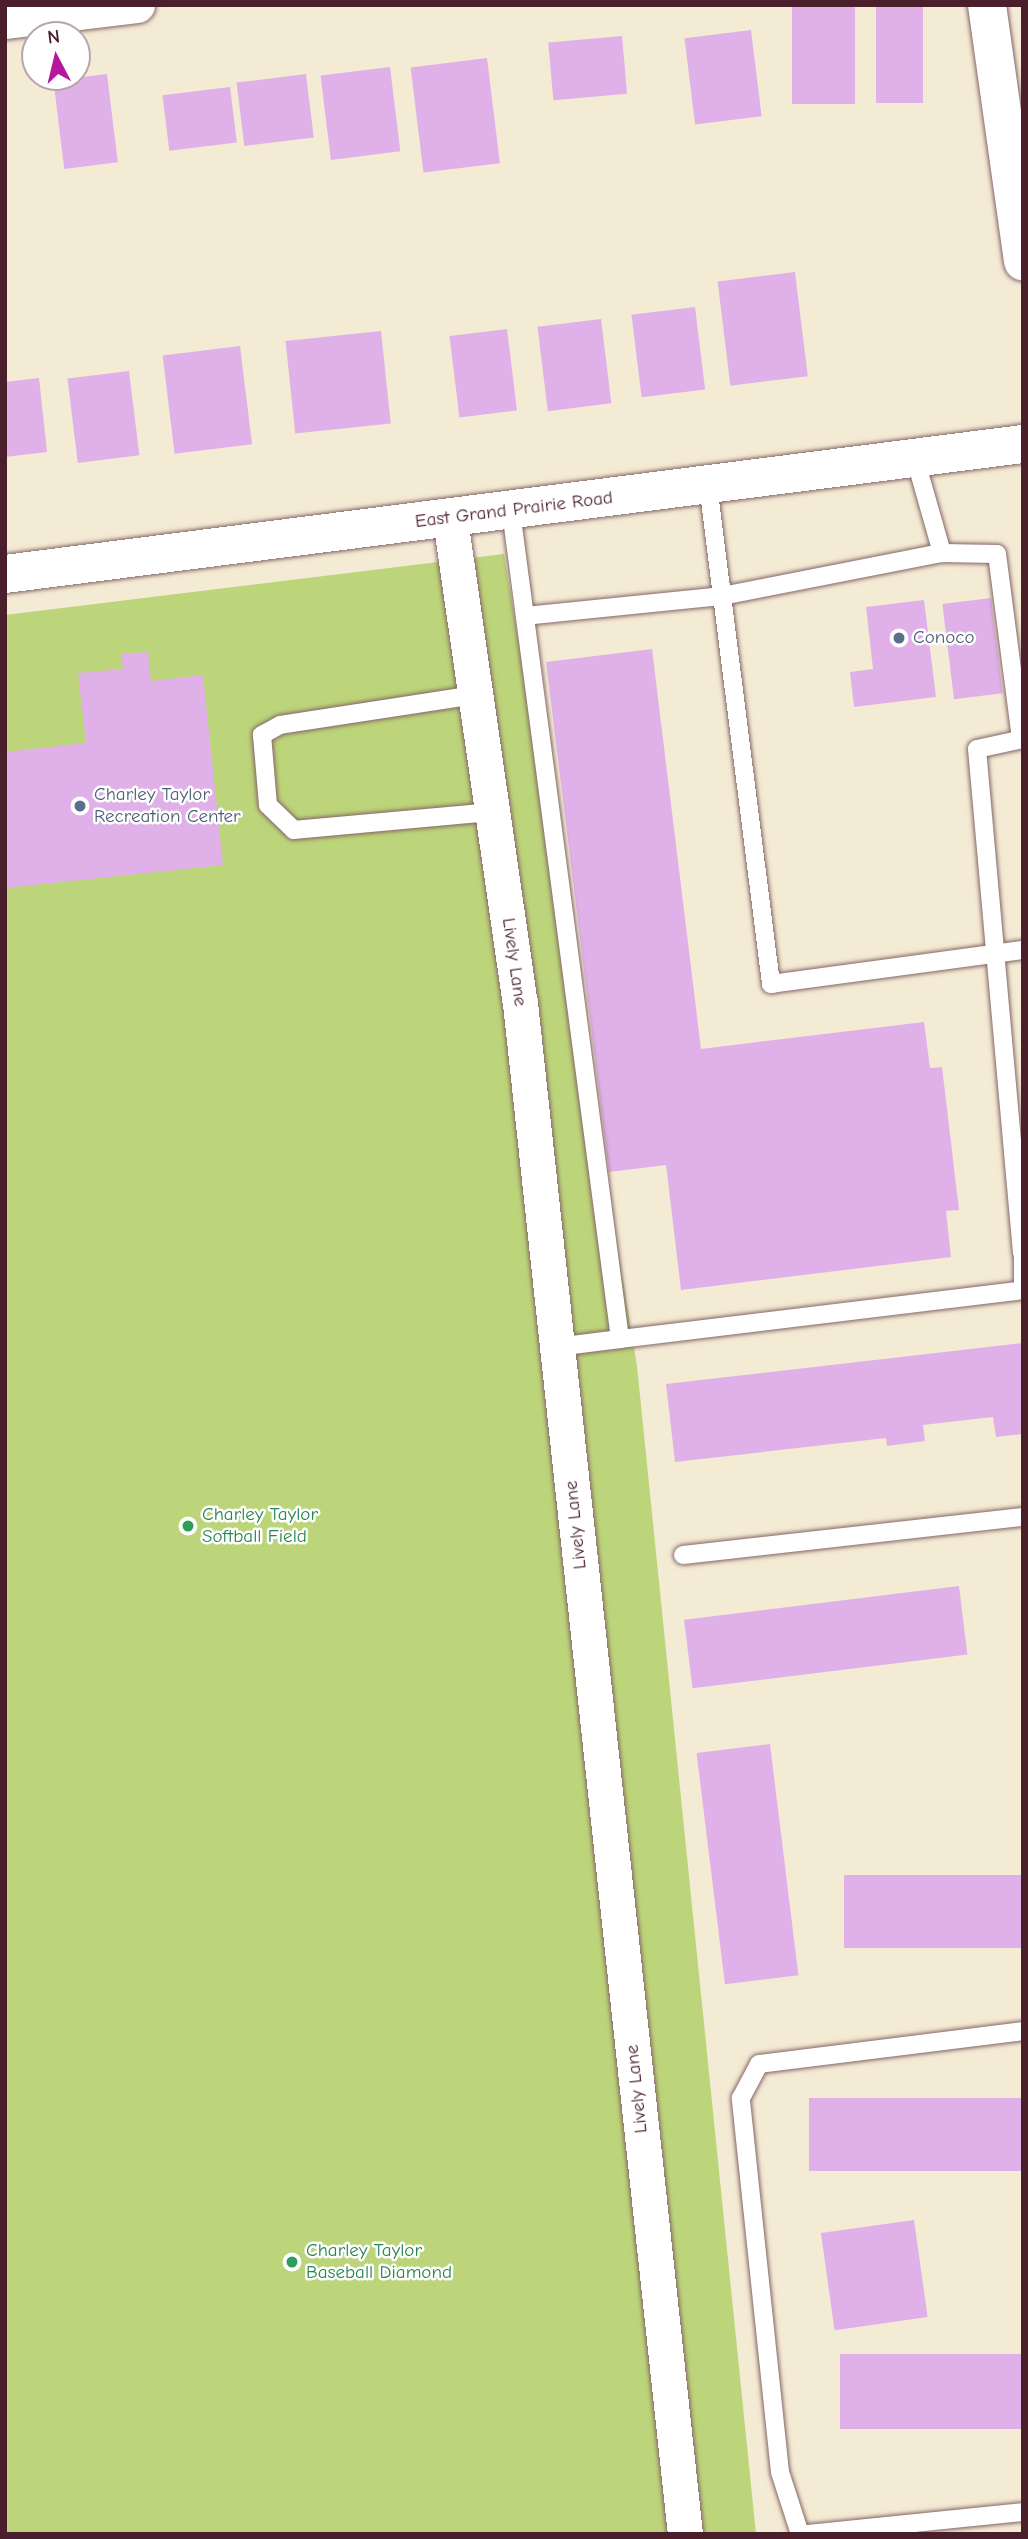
<!DOCTYPE html>
<html>
<head>
<meta charset="utf-8">
<style>
  body { margin:0 }
  #map { position:relative; width:1028px; height:2539px; overflow:hidden; background:#f4ebd5; font-family:"Comic Neue",sans-serif }
  div>[style] { position:absolute }
  [style*='--x'] { left:calc(var(--x)*1px); top:calc(var(--y)*1px); width:calc(var(--w)*1px); rotate:calc(var(--a)*1deg) }
  .green>* { inset:0; background:#bcd57a }
  .building>* { inset:0; background:#e0b1e9; transform-origin:0 0 }
  .roads { filter:drop-shadow(0 0 2px #866666) drop-shadow(0 0 2px #866666) }
  .service>* { height:18px; margin:-9px; padding:0 9px; transform-origin:9px; border-radius:9px; background:#fff }
  .minor>* { height:35px; margin:-17.5px; padding:0 17.5px; transform-origin:17.5px; border-radius:17.5px; background:#fff }
  .tertiary>* { height:38px; margin:-19px; padding:0 19px; transform-origin:19px; border-radius:19px; background:#fff }
  .dots>* { width:19px; height:19px; translate:-50% -50%; box-sizing:border-box; border:4px solid #fff; border-radius:50% }
  span { translate:-50% -50%; white-space:nowrap; text-align:center; line-height:1.15; -webkit-text-stroke:5px #fff; paint-order:stroke }
  .street-label { font-size:19px; color:#4a1f2b }
  .service-label { font-size:19px; color:#4e5e75 }
  .left { translate:0 -50%; text-align:left }
  .leisure-label { font-size:19px; color:#27864d }
  .frame { position:absolute; inset:0; border:7px solid #4a1f2b; pointer-events:none }
  .north { position:absolute; left:21px; top:21px; width:70px; height:70px; box-sizing:border-box; background:#fff; border:2px solid #b7a5aa; border-radius:50%; rotate:353deg; font-size:19px; font-weight:700; line-height:28px; text-align:center; color:#4a1f2b }
  .north::after { content:''; display:block; margin:auto; width:24px; height:32px; background:#b5179e; clip-path:polygon(50% 0,100% 100%,50% 72%,0 100%) }
</style>
</head>
<body>
<div id="map">
  <div class="green">
    <i style="clip-path:polygon(504px 554px,637px 1366px,756px 2534px,5px 2534px,5px 615px)"></i>
  </div>
  <div class="building">
    <i style="left:792px;top:5px;width:63px;height:99px"></i>
    <i style="left:876px;top:5px;width:47px;height:98px"></i>
    <i style="left:751px;top:30px;width:87px;height:67px;rotate:83deg"></i>
    <i style="left:622px;top:36px;width:58px;height:74px;rotate:85deg"></i>
    <i style="left:487px;top:58px;width:106px;height:77px;rotate:83deg"></i>
    <i style="left:390px;top:67px;width:85px;height:70px;rotate:83deg"></i>
    <i style="left:107px;top:74px;width:89px;height:54px;rotate:83deg"></i>
    <i style="left:306px;top:74px;width:64px;height:70px;rotate:83deg"></i>
    <i style="left:230px;top:87px;width:56px;height:68px;rotate:83deg"></i>
    <i style="left:795px;top:272px;width:105px;height:78px;rotate:83deg"></i>
    <i style="left:695px;top:307px;width:83px;height:64px;rotate:83deg"></i>
    <i style="left:601px;top:319px;width:85px;height:64px;rotate:83deg"></i>
    <i style="left:507px;top:329px;width:82px;height:58px;rotate:83deg"></i>
    <i style="left:381px;top:331px;width:93px;height:96px;rotate:84deg"></i>
    <i style="left:240px;top:346px;width:99px;height:78px;rotate:83deg"></i>
    <i style="left:129px;top:371px;width:85px;height:62px;rotate:83deg"></i>
    <i style="clip-path:polygon(39px 378px,47px 452px,5px 457px,5px 382px)"></i>
    <i style="left:991px;top:598px;width:96px;height:49px;rotate:83deg"></i>
    <i style="clip-path:polygon(924px 600px,936px 697px,854px 707px,850px 672px,873px 669px,866px 607px)"></i>
    <i style="clip-path:polygon(652px 649px,701px 1049px,924px 1022px,930px 1068px,942px 1067px,959px 1210px,946px 1211px,951px 1257px,681px 1290px,666px 1165px,609px 1172px,546px 662px)"></i>
    <i style="clip-path:polygon(148px 652px,151px 681px,203px 675px,223px 865px,5px 888px,5px 752px,86px 743px,78px 673px,123px 669px,121px 654px)"></i>
    <i style="clip-path:polygon(1023px 1343px,1023px 1434px,996px 1437px,993px 1417px,923px 1425px,925px 1441px,887px 1446px,886px 1438px,675px 1462px,666px 1384px)"></i>
    <i style="left:959px;top:1586px;width:69px;height:277px;rotate:83deg"></i>
    <i style="left:770px;top:1744px;width:233px;height:74px;rotate:83deg"></i>
    <i style="left:1023px;top:1875px;width:73px;height:179px;rotate:90deg"></i>
    <i style="left:1023px;top:2098px;width:73px;height:214px;rotate:90deg"></i>
    <i style="left:914px;top:2220px;width:98px;height:94px;rotate:82deg"></i>
    <i style="left:1023px;top:2354px;width:75px;height:183px;rotate:90deg"></i>
  </div>
  <div class="roads">
    <div class="service">
      <i style="--x:915;--y:458;--w:99;--a:74.1"></i>
      <i style="--x:708;--y:485;--w:503;--a:82.8"></i>
      <i style="--x:771;--y:984;--w:254;--a:-7.7"></i>
      <i style="--x:511;--y:511;--w:835;--a:82.5"></i>
      <i style="--x:620;--y:1339;--w:64;--a:172.8"></i>
      <i style="--x:525;--y:616;--w:198;--a:-5.8"></i>
      <i style="--x:722;--y:596;--w:224;--a:-11.1"></i>
      <i style="--x:942;--y:553;--w:55;--a:1"></i>
      <i style="--x:997;--y:554;--w:187;--a:82.6"></i>
      <i style="--x:475;--y:695;--w:197;--a:171.3"></i>
      <i style="--x:280;--y:725;--w:21;--a:151"></i>
      <i style="--x:262;--y:735;--w:70;--a:85.1"></i>
      <i style="--x:268;--y:805;--w:36;--a:44"></i>
      <i style="--x:294;--y:830;--w:199;--a:-5.2"></i>
      <i style="--x:1022;--y:1253;--w:506;--a:-95.1"></i>
      <i style="--x:977;--y:749;--w:47;--a:-12.3"></i>
      <i style="--x:1023;--y:1253;--w:29;--a:90"></i>
      <i style="--x:620;--y:1339;--w:406;--a:-6.9"></i>
      <i style="--x:683;--y:1555;--w:342;--a:-6.4"></i>
      <i style="--x:800;--y:2534;--w:65;--a:-107.9"></i>
      <i style="--x:780;--y:2472;--w:376;--a:-96"></i>
      <i style="--x:741;--y:2098;--w:38;--a:-62"></i>
      <i style="--x:759;--y:2064;--w:266;--a:-7.1"></i>
      <i style="--x:807;--y:2534;--w:217;--a:-5.8"></i>
    </div>
    <div class="minor">
      <i style="--x:5;--y:21;--w:133;--a:-6.9"></i>
      <i style="--x:450;--y:519;--w:489;--a:81.8"></i>
      <i style="--x:520;--y:1003;--w:1540;--a:83.85"></i>
    </div>
    <div class="tertiary">
      <i style="--x:987;--y:5;--w:259;--a:82"></i>
      <i style="--x:5;--y:574;--w:1026;--a:-7.28"></i>
    </div>
  </div>
  <div class="dots">
    <i style="left:899px;top:638px;background:#5c6f8a"></i>
    <i style="left:80px;top:806px;background:#5c6f8a"></i>
    <i style="left:188px;top:1526px;background:#2e9e5b"></i>
    <i style="left:292px;top:2262px;background:#2e9e5b"></i>
  </div>
  <div class="street-label">
    <span style="left:514px;top:510px;rotate:-7deg">East Grand Prairie Road</span>
    <span style="left:514px;top:962px;rotate:82deg">Lively Lane</span>
    <span style="left:576px;top:1525px;rotate:-96deg">Lively Lane</span>
    <span style="left:637px;top:2089px;rotate:-96deg">Lively Lane</span>
  </div>
  <div class="service-label">
    <span class="left" style="left:913px;top:638px">Conoco</span>
    <span class="left" style="left:94px;top:806px">Charley Taylor<br>Recreation Center</span>
  </div>
  <div class="leisure-label">
    <span class="left" style="left:202px;top:1526px">Charley Taylor<br>Softball Field</span>
    <span class="left" style="left:306px;top:2262px">Charley Taylor<br>Baseball Diamond</span>
  </div>
  <div class="frame"></div>
  <div class="north">N</div>
</div>
</body>
</html>
